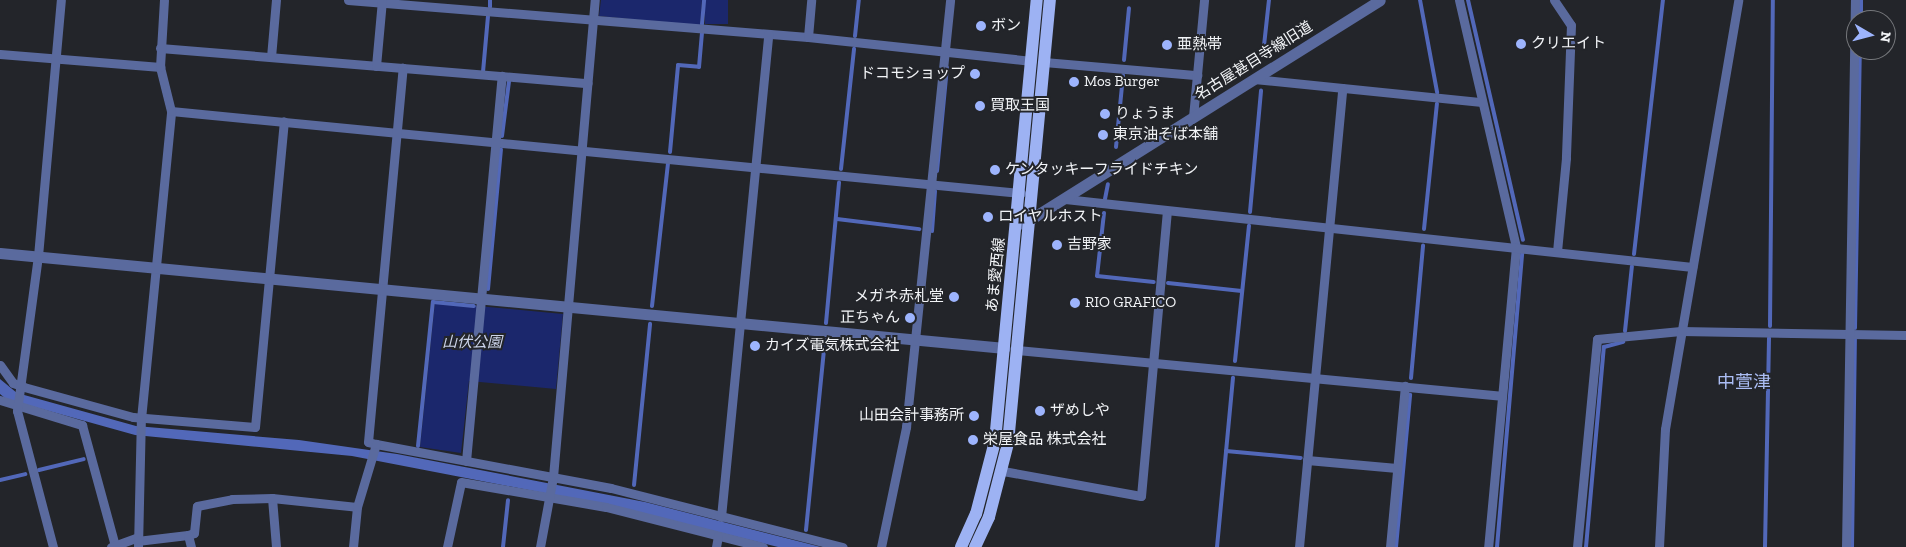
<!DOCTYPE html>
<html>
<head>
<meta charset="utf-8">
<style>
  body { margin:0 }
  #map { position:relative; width:1906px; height:547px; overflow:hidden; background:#23252a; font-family:"Zilla Slab","Noto Sans JP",serif }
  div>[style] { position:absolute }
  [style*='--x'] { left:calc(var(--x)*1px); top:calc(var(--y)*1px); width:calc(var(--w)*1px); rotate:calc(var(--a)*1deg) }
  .green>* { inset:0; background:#1b276c; transform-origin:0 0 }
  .water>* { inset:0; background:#5268b9 }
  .stream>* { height:4px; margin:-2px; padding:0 2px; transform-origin:2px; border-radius:2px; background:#5268b9 }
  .minor>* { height:9px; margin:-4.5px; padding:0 4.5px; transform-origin:4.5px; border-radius:4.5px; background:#5a6a9e }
  .tertiary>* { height:11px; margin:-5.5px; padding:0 5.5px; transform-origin:5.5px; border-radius:5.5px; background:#5a6a9e }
  .primary>* { height:12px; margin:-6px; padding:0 6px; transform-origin:6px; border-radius:6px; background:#9db2f3 }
  .dots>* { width:14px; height:14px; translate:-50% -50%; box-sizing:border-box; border:2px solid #23252a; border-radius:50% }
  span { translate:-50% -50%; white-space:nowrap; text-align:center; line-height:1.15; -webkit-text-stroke:4px #23252a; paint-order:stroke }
  .poi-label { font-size:15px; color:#f2f4f7 }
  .left { translate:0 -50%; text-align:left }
  .right { translate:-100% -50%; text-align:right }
  .street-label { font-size:15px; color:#f2f4f7 }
  .park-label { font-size:15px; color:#ccd4ea; font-style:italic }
  .quarter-label { font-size:18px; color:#abbdf4 }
  .north { position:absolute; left:1846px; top:10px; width:50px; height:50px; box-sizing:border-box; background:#23252a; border:1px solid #76787c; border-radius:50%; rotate:98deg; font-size:14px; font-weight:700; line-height:20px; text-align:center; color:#f2f4f7 }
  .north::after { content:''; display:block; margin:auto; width:18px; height:22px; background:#9db4fd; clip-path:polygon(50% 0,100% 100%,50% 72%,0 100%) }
</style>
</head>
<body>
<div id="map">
  <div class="green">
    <i style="clip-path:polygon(601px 0,702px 0,700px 26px,599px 16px)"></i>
    <i style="left:705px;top:0;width:23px;height:24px"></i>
    <i style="clip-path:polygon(435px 302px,563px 314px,556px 389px,469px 381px,461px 453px,420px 447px)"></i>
  </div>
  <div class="water">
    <i style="clip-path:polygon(0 379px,17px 393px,136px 426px,299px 440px,397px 454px,645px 502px,821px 547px,778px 547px,617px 507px,352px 456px,135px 435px,6px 399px,0 394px)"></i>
  </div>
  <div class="stream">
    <i style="--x:1420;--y:0;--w:94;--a:79.5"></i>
    <i style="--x:1468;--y:0;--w:246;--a:77.1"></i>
    <i style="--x:490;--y:7;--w:7;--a:-90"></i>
    <i style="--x:1861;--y:20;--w:20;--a:-90"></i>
    <i style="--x:702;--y:24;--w:24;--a:-85"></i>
    <i style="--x:855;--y:36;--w:36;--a:-84"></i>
    <i style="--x:1263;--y:55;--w:55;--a:-83.8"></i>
    <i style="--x:1124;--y:60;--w:52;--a:-84.5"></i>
    <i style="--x:483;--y:72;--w:56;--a:-84.9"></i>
    <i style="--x:502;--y:136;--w:55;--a:-82.7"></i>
    <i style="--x:1116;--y:147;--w:72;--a:-84.4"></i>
    <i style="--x:670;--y:152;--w:87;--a:-84.7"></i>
    <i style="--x:678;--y:65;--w:21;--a:5"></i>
    <i style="--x:699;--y:67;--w:34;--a:-85"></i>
    <i style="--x:841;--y:169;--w:121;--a:-83.8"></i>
    <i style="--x:937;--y:171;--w:104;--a:-84.5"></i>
    <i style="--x:1105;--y:199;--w:15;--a:-79"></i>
    <i style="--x:1250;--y:212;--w:122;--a:-84.8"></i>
    <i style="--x:1104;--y:213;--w:63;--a:96.3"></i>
    <i style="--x:1097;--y:276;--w:57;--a:6"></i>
    <i style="--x:837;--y:219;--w:83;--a:7"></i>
    <i style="--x:1424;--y:229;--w:126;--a:-84.1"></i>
    <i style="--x:932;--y:231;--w:40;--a:-85.7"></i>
    <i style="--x:1634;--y:254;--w:256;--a:-83.5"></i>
    <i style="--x:1168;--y:283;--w:74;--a:6.2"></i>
    <i style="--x:488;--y:289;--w:140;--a:-84.7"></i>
    <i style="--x:652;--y:306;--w:143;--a:-83.6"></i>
    <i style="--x:826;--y:323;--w:141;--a:-84.7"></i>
    <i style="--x:1770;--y:326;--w:326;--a:-89.5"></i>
    <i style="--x:1855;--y:328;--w:278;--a:-89"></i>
    <i style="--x:1625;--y:331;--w:65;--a:-83.9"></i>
    <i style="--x:1235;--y:361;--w:136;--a:-84.1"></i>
    <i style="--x:1411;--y:378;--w:133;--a:-84.8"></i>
    <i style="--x:418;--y:446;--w:145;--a:-84.1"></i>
    <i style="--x:433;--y:302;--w:41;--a:5.6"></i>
    <i style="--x:1226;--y:451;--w:75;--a:5.3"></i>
    <i style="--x:39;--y:470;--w:46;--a:-13.7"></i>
    <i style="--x:0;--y:480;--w:26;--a:-13"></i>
    <i style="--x:634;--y:485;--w:162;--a:-84.3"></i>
    <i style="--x:806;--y:530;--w:191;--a:-84.3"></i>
    <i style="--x:503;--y:547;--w:47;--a:-83.9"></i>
    <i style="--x:1217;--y:547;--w:170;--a:-84.6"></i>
    <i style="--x:1396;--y:547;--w:153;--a:-84.7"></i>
    <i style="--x:1497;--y:547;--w:295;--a:-85.1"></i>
    <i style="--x:1586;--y:547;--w:201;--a:-84.9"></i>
    <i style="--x:1604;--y:347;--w:20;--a:-15"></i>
    <i style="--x:1765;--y:547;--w:209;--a:-88.9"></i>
    <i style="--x:1852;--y:547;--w:208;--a:-89.2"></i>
  </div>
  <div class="minor">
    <i style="--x:348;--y:0;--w:461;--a:4.6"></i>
    <i style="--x:808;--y:37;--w:225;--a:6.1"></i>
    <i style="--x:1459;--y:0;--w:253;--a:77"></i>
    <i style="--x:1516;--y:247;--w:301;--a:95.3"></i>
    <i style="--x:1554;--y:0;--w:30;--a:56"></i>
    <i style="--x:1571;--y:25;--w:133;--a:92.2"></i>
    <i style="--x:1566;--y:158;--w:93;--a:95.5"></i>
    <i style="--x:808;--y:37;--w:37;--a:-85"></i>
    <i style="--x:160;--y:48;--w:429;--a:4.7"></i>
    <i style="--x:0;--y:54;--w:161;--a:4.6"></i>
    <i style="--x:271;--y:57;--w:57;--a:-85"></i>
    <i style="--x:1044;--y:62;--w:154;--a:4.9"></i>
    <i style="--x:376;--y:66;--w:66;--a:-84.8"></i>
    <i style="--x:1254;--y:79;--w:229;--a:5.8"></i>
    <i style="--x:171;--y:111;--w:854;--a:5.51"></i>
    <i style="--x:1193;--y:117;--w:118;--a:-84.6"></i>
    <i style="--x:1065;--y:199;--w:631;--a:6.19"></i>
    <i style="--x:1017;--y:350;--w:486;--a:5.4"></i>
    <i style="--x:0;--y:365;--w:22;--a:54"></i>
    <i style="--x:13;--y:383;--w:12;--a:20"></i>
    <i style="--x:24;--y:387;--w:113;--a:15.4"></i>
    <i style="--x:133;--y:417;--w:122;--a:4.7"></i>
    <i style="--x:255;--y:427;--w:307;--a:-84.6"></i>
    <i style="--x:0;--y:400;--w:86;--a:17"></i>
    <i style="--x:82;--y:425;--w:125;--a:74.7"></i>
    <i style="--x:376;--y:444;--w:239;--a:10.6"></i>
    <i style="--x:611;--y:488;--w:239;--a:14.3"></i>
    <i style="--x:1307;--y:460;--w:90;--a:5.1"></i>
    <i style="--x:466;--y:461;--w:387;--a:-84.7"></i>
    <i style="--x:1003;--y:471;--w:140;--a:10.3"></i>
    <i style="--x:1141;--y:496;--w:285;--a:-84.8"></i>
    <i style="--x:272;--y:498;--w:49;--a:85.3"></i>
    <i style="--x:721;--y:517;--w:485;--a:-84.4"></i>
    <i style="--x:188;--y:535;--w:6;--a:-18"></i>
    <i style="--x:194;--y:533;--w:27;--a:-84"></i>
    <i style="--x:197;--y:506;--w:36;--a:-11"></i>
    <i style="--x:232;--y:499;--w:40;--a:-1.4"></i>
    <i style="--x:272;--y:498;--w:85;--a:6"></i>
    <i style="--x:137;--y:541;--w:51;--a:-6.7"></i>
    <i style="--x:188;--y:535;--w:12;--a:76"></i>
    <i style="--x:53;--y:547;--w:141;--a:-104.8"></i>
    <i style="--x:17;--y:411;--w:156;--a:-82.3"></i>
    <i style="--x:38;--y:256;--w:257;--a:-84.9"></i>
    <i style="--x:111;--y:547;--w:27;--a:-20"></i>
    <i style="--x:138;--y:547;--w:128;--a:-88.7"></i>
    <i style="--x:141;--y:419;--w:309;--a:-84.4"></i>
    <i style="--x:171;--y:111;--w:45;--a:-104"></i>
    <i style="--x:160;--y:67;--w:67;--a:-86.6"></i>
    <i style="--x:353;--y:547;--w:40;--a:-84.3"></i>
    <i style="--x:357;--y:507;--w:66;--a:-73.2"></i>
    <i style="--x:376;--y:444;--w:8;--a:-166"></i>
    <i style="--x:368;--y:442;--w:376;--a:-84.7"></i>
    <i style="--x:447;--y:547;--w:66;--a:-77.8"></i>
    <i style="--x:461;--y:482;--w:147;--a:9.8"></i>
    <i style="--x:606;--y:507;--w:162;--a:14.3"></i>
    <i style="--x:540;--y:547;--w:71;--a:-79.5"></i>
    <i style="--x:553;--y:477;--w:479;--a:-85"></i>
    <i style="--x:716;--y:547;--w:11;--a:-80"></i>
    <i style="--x:881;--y:547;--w:123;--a:-78.2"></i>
    <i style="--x:906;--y:427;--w:429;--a:-84.1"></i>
    <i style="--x:1299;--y:547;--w:461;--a:-84.6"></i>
    <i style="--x:1390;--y:547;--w:162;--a:-84.7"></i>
    <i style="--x:1577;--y:547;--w:209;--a:-84.5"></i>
    <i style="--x:1597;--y:339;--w:84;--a:-5.4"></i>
    <i style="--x:1681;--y:331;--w:225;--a:1"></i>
    <i style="--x:1659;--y:547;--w:118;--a:-87.1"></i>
    <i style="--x:1665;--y:429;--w:435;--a:-80.3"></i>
    <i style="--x:1846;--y:547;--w:547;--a:-89.06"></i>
  </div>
  <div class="tertiary">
    <i style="--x:1023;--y:224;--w:421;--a:-32.1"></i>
    <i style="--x:0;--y:253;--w:1009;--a:5.4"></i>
  </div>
  <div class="primary">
    <i style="--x:961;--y:547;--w:36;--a:-66"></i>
    <i style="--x:976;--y:514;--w:75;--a:-75.4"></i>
    <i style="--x:995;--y:441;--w:443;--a:-84.6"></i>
    <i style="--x:975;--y:547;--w:33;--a:-65"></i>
    <i style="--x:989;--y:517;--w:76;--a:-75.6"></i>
    <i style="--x:1008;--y:443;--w:445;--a:-84.6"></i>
  </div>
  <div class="dots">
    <i style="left:981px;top:26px;background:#9db4fd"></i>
    <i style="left:1521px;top:44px;background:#9db4fd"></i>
    <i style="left:1167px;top:45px;background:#9db4fd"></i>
    <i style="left:975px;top:74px;background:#9db4fd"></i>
    <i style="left:1074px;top:82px;background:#9db4fd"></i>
    <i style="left:980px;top:106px;background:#9db4fd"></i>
    <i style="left:1105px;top:114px;background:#9db4fd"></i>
    <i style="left:1103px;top:135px;background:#9db4fd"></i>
    <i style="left:995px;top:170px;background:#9db4fd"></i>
    <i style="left:988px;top:217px;background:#9db4fd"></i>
    <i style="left:1057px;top:245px;background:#9db4fd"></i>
    <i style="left:954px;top:297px;background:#9db4fd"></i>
    <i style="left:1075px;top:303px;background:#9db4fd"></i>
    <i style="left:910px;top:318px;background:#9db4fd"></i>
    <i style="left:755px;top:346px;background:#9db4fd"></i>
    <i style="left:1040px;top:411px;background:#9db4fd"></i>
    <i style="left:974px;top:416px;background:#9db4fd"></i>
    <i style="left:973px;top:440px;background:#9db4fd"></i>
  </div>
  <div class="poi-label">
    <span class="left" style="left:991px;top:26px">ボン</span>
    <span class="left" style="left:1531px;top:44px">クリエイト</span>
    <span class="left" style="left:1177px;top:45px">亜熱帯</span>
    <span class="right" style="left:965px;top:74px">ドコモショップ</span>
    <span class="left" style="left:1084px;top:82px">Mos Burger</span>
    <span class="left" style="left:990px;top:106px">買取王国</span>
    <span class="left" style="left:1115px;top:114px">りょうま</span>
    <span class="left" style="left:1113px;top:135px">東京油そば本舗</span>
    <span class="left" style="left:1005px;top:170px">ケンタッキーフライドチキン</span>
    <span class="left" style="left:998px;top:217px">ロイヤルホスト</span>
    <span class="left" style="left:1067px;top:245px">吉野家</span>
    <span class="right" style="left:944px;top:297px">メガネ赤札堂</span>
    <span class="left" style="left:1085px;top:303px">RIO GRAFICO</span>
    <span class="right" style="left:900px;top:318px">正ちゃん</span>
    <span class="left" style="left:765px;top:346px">カイズ電気株式会社</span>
    <span class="left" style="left:1050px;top:411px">ザめしや</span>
    <span class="right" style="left:964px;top:416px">山田会計事務所</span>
    <span class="left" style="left:983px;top:440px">栄屋食品 株式会社</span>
  </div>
  <div class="street-label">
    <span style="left:1254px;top:61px;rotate:-32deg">名古屋甚目寺線旧道</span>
    <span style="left:996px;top:275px;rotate:-84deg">あま愛西線</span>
  </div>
  <div class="park-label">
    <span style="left:472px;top:343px">山伏公園</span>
  </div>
  <div class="quarter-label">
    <span style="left:1744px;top:382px">中萱津</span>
  </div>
  <div class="north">N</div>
</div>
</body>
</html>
